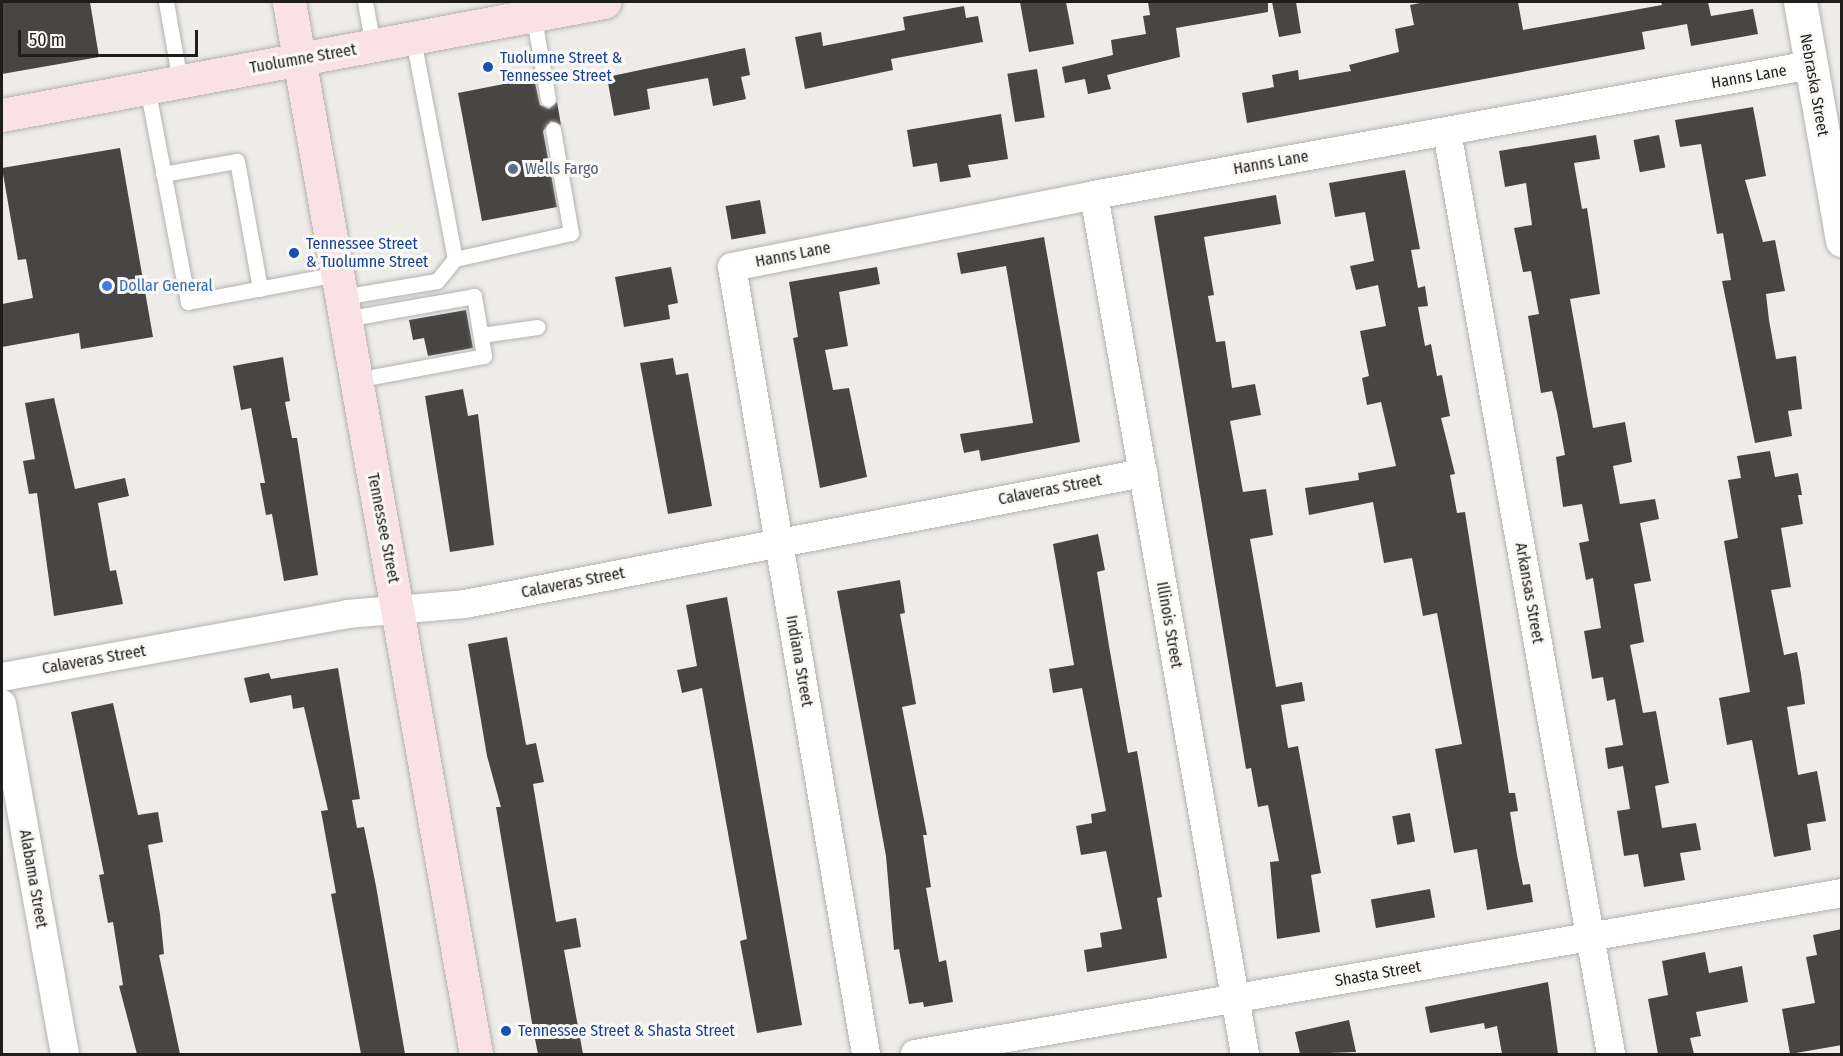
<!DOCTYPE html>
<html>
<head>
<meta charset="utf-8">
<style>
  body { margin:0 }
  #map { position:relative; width:1843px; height:1056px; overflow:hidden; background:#edece9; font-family:"Fira Sans Condensed",sans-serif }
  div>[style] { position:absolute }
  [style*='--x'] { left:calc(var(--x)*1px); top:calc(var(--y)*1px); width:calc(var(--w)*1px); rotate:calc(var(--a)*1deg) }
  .building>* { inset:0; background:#484644; transform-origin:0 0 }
  .roads { filter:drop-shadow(0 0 2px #b4b2b0) drop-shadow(0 0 2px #b4b2b0) }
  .service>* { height:15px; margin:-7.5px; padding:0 7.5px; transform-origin:7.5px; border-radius:7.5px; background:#fff }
  .minor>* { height:28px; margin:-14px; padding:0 14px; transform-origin:14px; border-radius:14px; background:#fff }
  .tertiary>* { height:33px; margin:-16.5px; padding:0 16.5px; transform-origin:16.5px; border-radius:16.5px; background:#fff }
  .secondary>* { height:33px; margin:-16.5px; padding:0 16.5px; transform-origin:16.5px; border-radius:16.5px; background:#f9e1e5 }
  .dots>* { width:16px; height:16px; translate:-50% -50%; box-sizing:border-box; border:3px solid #fbf9f6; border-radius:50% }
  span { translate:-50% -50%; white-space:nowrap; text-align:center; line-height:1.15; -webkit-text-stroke:6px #fbf9f6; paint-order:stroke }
  .transit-label { font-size:16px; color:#164399 }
  .left { translate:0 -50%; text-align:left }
  .street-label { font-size:16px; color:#1f1e1d }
  .service-label { font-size:16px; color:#4e5e75 }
  .shop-label { font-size:16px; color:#366cbe }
  .frame { position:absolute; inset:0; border:3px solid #1f1e1d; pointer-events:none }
  .scale { position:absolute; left:18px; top:30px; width:180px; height:27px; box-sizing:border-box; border:3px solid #1f1e1d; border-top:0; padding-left:8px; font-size:18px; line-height:21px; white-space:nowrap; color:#1f1e1d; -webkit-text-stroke:4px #fbf9f6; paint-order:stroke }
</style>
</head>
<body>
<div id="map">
  <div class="building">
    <i style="clip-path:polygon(2px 2px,90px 2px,99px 57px,2px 74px)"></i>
    <i style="clip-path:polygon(1020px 2px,1066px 2px,1074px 44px,1029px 52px)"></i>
    <i style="clip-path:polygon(1148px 2px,1268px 2px,1268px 12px,1176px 28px,1180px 57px,1107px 75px,1111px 89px,1088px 94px,1085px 79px,1065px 83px,1062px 67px,1113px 55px,1111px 40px,1146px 34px,1143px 16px,1150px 15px)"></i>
    <i style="clip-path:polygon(1272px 2px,1296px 2px,1301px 33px,1279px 37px)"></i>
    <i style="clip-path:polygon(1425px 2px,1518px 2px,1523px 30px,1662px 5px,1661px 2px,1708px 2px,1711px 16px,1753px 9px,1758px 34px,1691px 46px,1687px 24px,1642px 32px,1645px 49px,1247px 123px,1242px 93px,1274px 87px,1272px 75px,1298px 70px,1299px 80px,1351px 71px,1349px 65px,1399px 52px,1395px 29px,1414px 25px,1410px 5px)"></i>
    <i style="clip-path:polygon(964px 6px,966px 18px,978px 16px,983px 42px,891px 59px,893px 70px,805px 89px,795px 37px,821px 32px,823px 46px,905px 30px,903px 17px)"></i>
    <i style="clip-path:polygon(745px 48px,750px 75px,741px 77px,746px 99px,713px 106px,708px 78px,647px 89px,650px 109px,614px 116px,607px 77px)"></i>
    <i style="left:1037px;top:69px;width:49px;height:30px;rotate:81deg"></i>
    <i style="clip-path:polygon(534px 78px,540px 105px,549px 109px,557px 102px,561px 125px,551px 121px,543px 131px,557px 207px,482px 221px,458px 93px)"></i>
    <i style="clip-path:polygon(1753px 107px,1766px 176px,1745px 180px,1763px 242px,1775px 240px,1785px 291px,1766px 294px,1769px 320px,1776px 359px,1796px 356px,1802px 409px,1788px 411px,1792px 436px,1755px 443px,1722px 281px,1731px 280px,1723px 233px,1717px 234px,1701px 144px,1680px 147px,1675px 120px)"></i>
    <i style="clip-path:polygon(1001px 114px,1008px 159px,968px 165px,971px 177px,940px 182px,937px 163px,913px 167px,907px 130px)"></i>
    <i style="clip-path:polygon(1596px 135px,1600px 159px,1574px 163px,1582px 209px,1587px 208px,1600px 294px,1570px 299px,1593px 428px,1625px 422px,1632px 462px,1613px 466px,1620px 504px,1655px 499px,1659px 519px,1640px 523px,1651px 581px,1634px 584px,1644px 642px,1630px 645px,1643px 713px,1656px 711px,1669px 783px,1655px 786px,1662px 828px,1696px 823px,1701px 850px,1680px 853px,1685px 880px,1644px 887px,1638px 854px,1624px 856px,1617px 811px,1630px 809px,1623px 766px,1608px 769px,1605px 748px,1623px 745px,1615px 699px,1607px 701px,1603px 677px,1592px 679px,1584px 631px,1601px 628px,1593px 578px,1586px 580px,1579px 543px,1589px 541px,1582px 504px,1563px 507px,1556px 457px,1565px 455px,1557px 412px,1552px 391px,1541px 393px,1528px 316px,1539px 314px,1531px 271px,1523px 272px,1514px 228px,1532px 225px,1526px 183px,1505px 187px,1499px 151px)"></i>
    <i style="left:1659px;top:135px;width:33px;height:26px;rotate:79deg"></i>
    <i style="clip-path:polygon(120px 148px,153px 337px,81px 349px,79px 333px,2px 347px,2px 304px,33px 298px,26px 259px,18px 260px,2px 168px)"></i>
    <i style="clip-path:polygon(1405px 170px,1420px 249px,1411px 250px,1418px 288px,1425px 286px,1428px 306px,1418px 307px,1425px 346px,1431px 344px,1437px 376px,1442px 375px,1450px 416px,1441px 418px,1455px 474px,1450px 475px,1457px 513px,1465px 512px,1509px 793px,1515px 793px,1518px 811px,1510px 812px,1517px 855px,1523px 885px,1530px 884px,1533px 902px,1487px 910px,1477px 849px,1454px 853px,1435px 749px,1462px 744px,1437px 613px,1423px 616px,1412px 558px,1384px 563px,1373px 502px,1309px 515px,1305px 488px,1359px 480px,1358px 473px,1396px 466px,1381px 402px,1367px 405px,1362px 378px,1369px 376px,1360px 331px,1386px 326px,1378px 285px,1356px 290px,1350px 266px,1374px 261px,1365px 212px,1335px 217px,1329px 183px)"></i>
    <i style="clip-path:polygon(1276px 195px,1281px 224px,1204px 237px,1214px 295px,1208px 296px,1216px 342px,1225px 341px,1232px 388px,1255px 384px,1261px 415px,1230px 421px,1243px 492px,1266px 489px,1273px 535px,1250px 539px,1276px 687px,1302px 682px,1305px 701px,1281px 705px,1288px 748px,1298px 746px,1321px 873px,1311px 875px,1320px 932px,1277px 939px,1270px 862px,1279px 861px,1268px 805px,1258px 807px,1251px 768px,1246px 769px,1154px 216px)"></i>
    <i style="left:760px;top:200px;width:34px;height:35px;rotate:80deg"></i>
    <i style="clip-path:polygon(1044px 237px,1080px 442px,981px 461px,979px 450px,964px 453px,960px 434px,1033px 423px,1006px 266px,961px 274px,957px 253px)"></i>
    <i style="clip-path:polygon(671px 267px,678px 303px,668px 305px,670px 319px,624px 327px,615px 277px)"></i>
    <i style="clip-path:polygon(877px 267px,880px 284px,839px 292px,848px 346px,825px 350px,833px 390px,849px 388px,867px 477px,820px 488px,793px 338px,798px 337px,789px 282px)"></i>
    <i style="clip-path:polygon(466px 310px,473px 348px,428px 356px,424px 338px,413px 340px,409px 320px)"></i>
    <i style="clip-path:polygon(283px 357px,290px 401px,285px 402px,292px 438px,297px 438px,318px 575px,284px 581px,272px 514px,266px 515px,260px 483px,265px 483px,251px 408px,241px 410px,233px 366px)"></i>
    <i style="clip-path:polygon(673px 358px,676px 375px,688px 373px,712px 506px,668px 514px,640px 363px)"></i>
    <i style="clip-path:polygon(463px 389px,468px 416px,478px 414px,494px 545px,450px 552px,425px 396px)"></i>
    <i style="clip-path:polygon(54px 398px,75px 489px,125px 478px,129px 496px,98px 503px,110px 571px,116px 570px,123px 604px,54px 616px,37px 493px,29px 494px,23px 461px,35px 459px,25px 403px)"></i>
    <i style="clip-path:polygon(1770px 451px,1775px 477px,1798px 473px,1802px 495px,1798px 495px,1803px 524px,1781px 528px,1791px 587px,1771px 590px,1784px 655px,1797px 652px,1801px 674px,1805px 704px,1787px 707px,1798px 775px,1817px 771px,1826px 821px,1807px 824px,1811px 850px,1774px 857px,1752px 740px,1727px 745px,1719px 698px,1750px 692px,1724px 541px,1738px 538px,1728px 480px,1741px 478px,1737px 456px)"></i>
    <i style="clip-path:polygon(1098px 534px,1105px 570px,1097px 572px,1109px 646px,1128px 753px,1137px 751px,1162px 897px,1157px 898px,1167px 958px,1087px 972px,1084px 950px,1102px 947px,1100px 933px,1122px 929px,1106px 851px,1081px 855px,1076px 826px,1092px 823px,1091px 814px,1106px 811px,1082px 688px,1053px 693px,1049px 669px,1074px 665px,1053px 544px)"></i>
    <i style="clip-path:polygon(900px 580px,905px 613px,900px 614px,916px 704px,902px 707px,927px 835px,923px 835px,931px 887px,926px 888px,939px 962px,946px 960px,953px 1002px,924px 1007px,923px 1002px,909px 1004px,899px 949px,894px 950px,886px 856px,837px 591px)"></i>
    <i style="clip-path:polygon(727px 597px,802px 1025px,757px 1033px,740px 941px,747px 939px,702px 688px,682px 693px,677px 670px,697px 666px,686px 605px)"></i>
    <i style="clip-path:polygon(507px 637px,526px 745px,536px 743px,544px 782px,533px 784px,556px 922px,576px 918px,581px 947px,564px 950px,583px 1054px,538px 1054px,533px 1029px,496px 807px,501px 807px,487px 756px,468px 644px)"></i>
    <i style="clip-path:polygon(338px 668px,360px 799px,352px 800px,357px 828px,364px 827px,376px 886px,405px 1054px,361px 1054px,331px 894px,336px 893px,321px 811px,328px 810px,304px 707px,293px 709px,291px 695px,250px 703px,244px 678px,269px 673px,271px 679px)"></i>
    <i style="clip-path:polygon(113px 703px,138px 815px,158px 812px,163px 842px,148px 845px,160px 914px,164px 954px,159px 955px,180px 1054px,137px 1054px,119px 986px,123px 985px,113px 922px,108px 923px,99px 875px,104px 874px,71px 712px)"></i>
    <i style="left:1410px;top:813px;width:29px;height:18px;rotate:80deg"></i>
    <i style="left:1430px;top:889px;width:29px;height:60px;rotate:80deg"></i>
    <i style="clip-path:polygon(1842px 929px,1842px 1045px,1790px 1054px,1782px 1009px,1815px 1003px,1806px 957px,1817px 955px,1813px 935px)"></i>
    <i style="clip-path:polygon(1705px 952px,1709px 973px,1742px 966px,1748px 1002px,1696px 1012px,1701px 1036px,1690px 1038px,1694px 1054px,1658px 1054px,1648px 999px,1668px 995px,1662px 961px)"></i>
    <i style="clip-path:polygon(1548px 982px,1558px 1054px,1502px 1054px,1497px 1026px,1485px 1029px,1484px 1023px,1430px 1033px,1425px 1007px)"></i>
    <i style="clip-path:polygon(1349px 1020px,1356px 1052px,1300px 1054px,1295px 1032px)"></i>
  </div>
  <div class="roads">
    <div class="service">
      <i style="--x:166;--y:2;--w:80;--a:80"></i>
      <i style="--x:365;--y:2;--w:45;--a:79.7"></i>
      <i style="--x:533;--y:13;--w:87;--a:80.1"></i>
      <i style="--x:413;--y:39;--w:224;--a:79.2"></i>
      <i style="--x:147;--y:87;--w:219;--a:79.2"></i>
      <i style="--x:188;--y:302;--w:153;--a:-10.6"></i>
      <i style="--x:163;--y:174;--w:75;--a:-10"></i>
      <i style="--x:237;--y:161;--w:130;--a:79.8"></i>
      <i style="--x:342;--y:297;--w:96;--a:-9.6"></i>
      <i style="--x:437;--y:281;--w:28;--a:-51"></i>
      <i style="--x:455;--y:259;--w:119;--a:-12.6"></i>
      <i style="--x:571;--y:233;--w:105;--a:-99.9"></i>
      <i style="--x:345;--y:319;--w:131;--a:-10.1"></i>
      <i style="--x:474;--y:296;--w:61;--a:80.5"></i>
      <i style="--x:484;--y:356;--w:130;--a:169.4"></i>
      <i style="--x:481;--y:335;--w:57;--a:-8.1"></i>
    </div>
    <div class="minor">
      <i style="--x:1447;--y:132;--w:936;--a:79.91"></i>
      <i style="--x:1094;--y:195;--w:872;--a:80.03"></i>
      <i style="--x:2;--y:677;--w:351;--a:-10.3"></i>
      <i style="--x:347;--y:614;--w:118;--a:-4.8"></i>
      <i style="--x:465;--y:604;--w:691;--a:-10.94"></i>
      <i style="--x:2;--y:704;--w:356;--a:79.8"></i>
      <i style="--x:866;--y:1054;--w:798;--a:-99.66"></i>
      <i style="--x:732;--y:267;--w:369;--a:-11.2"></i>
      <i style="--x:1094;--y:195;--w:729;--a:-10.28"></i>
      <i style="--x:915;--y:1054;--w:941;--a:-9.85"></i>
    </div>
    <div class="tertiary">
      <i style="--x:1800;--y:2;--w:242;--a:80"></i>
    </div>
    <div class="secondary">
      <i style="--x:289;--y:2;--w:1068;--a:79.92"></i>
      <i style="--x:2;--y:115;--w:613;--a:-10.63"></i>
    </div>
  </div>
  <div class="dots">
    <i style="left:488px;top:67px;background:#1a4fb4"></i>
    <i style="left:513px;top:169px;background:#5c6f8a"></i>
    <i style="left:294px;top:253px;background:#1a4fb4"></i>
    <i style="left:107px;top:286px;background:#3f7fe0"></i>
    <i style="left:506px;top:1031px;background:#1a4fb4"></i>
  </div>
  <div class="transit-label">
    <span class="left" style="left:500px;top:67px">Tuolumne Street &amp;<br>Tennessee Street</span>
    <span class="left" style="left:306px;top:253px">Tennessee Street<br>&amp; Tuolumne Street</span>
    <span class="left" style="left:518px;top:1031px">Tennessee Street &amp; Shasta Street</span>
  </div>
  <div class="street-label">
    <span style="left:303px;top:59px;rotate:-10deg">Tuolumne Street</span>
    <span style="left:1749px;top:77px;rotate:-10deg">Hanns Lane</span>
    <span style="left:1814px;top:85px;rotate:80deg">Nebraska Street</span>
    <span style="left:1271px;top:163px;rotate:-10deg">Hanns Lane</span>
    <span style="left:793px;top:255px;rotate:-11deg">Hanns Lane</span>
    <span style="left:1050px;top:490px;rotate:-11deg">Calaveras Street</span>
    <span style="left:383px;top:528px;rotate:79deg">Tennessee Street</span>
    <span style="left:573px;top:583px;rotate:-11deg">Calaveras Street</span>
    <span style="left:1529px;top:593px;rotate:80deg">Arkansas Street</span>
    <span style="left:1169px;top:625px;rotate:80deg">Illinois Street</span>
    <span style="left:94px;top:660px;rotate:-10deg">Calaveras Street</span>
    <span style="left:799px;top:661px;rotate:80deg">Indiana Street</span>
    <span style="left:33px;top:879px;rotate:80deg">Alabama Street</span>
    <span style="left:1378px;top:974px;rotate:-10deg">Shasta Street</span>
  </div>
  <div class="service-label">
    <span class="left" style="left:525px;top:169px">Wells Fargo</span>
  </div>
  <div class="shop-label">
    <span class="left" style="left:119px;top:286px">Dollar General</span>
  </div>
  <div class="frame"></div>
  <div class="scale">50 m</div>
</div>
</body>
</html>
